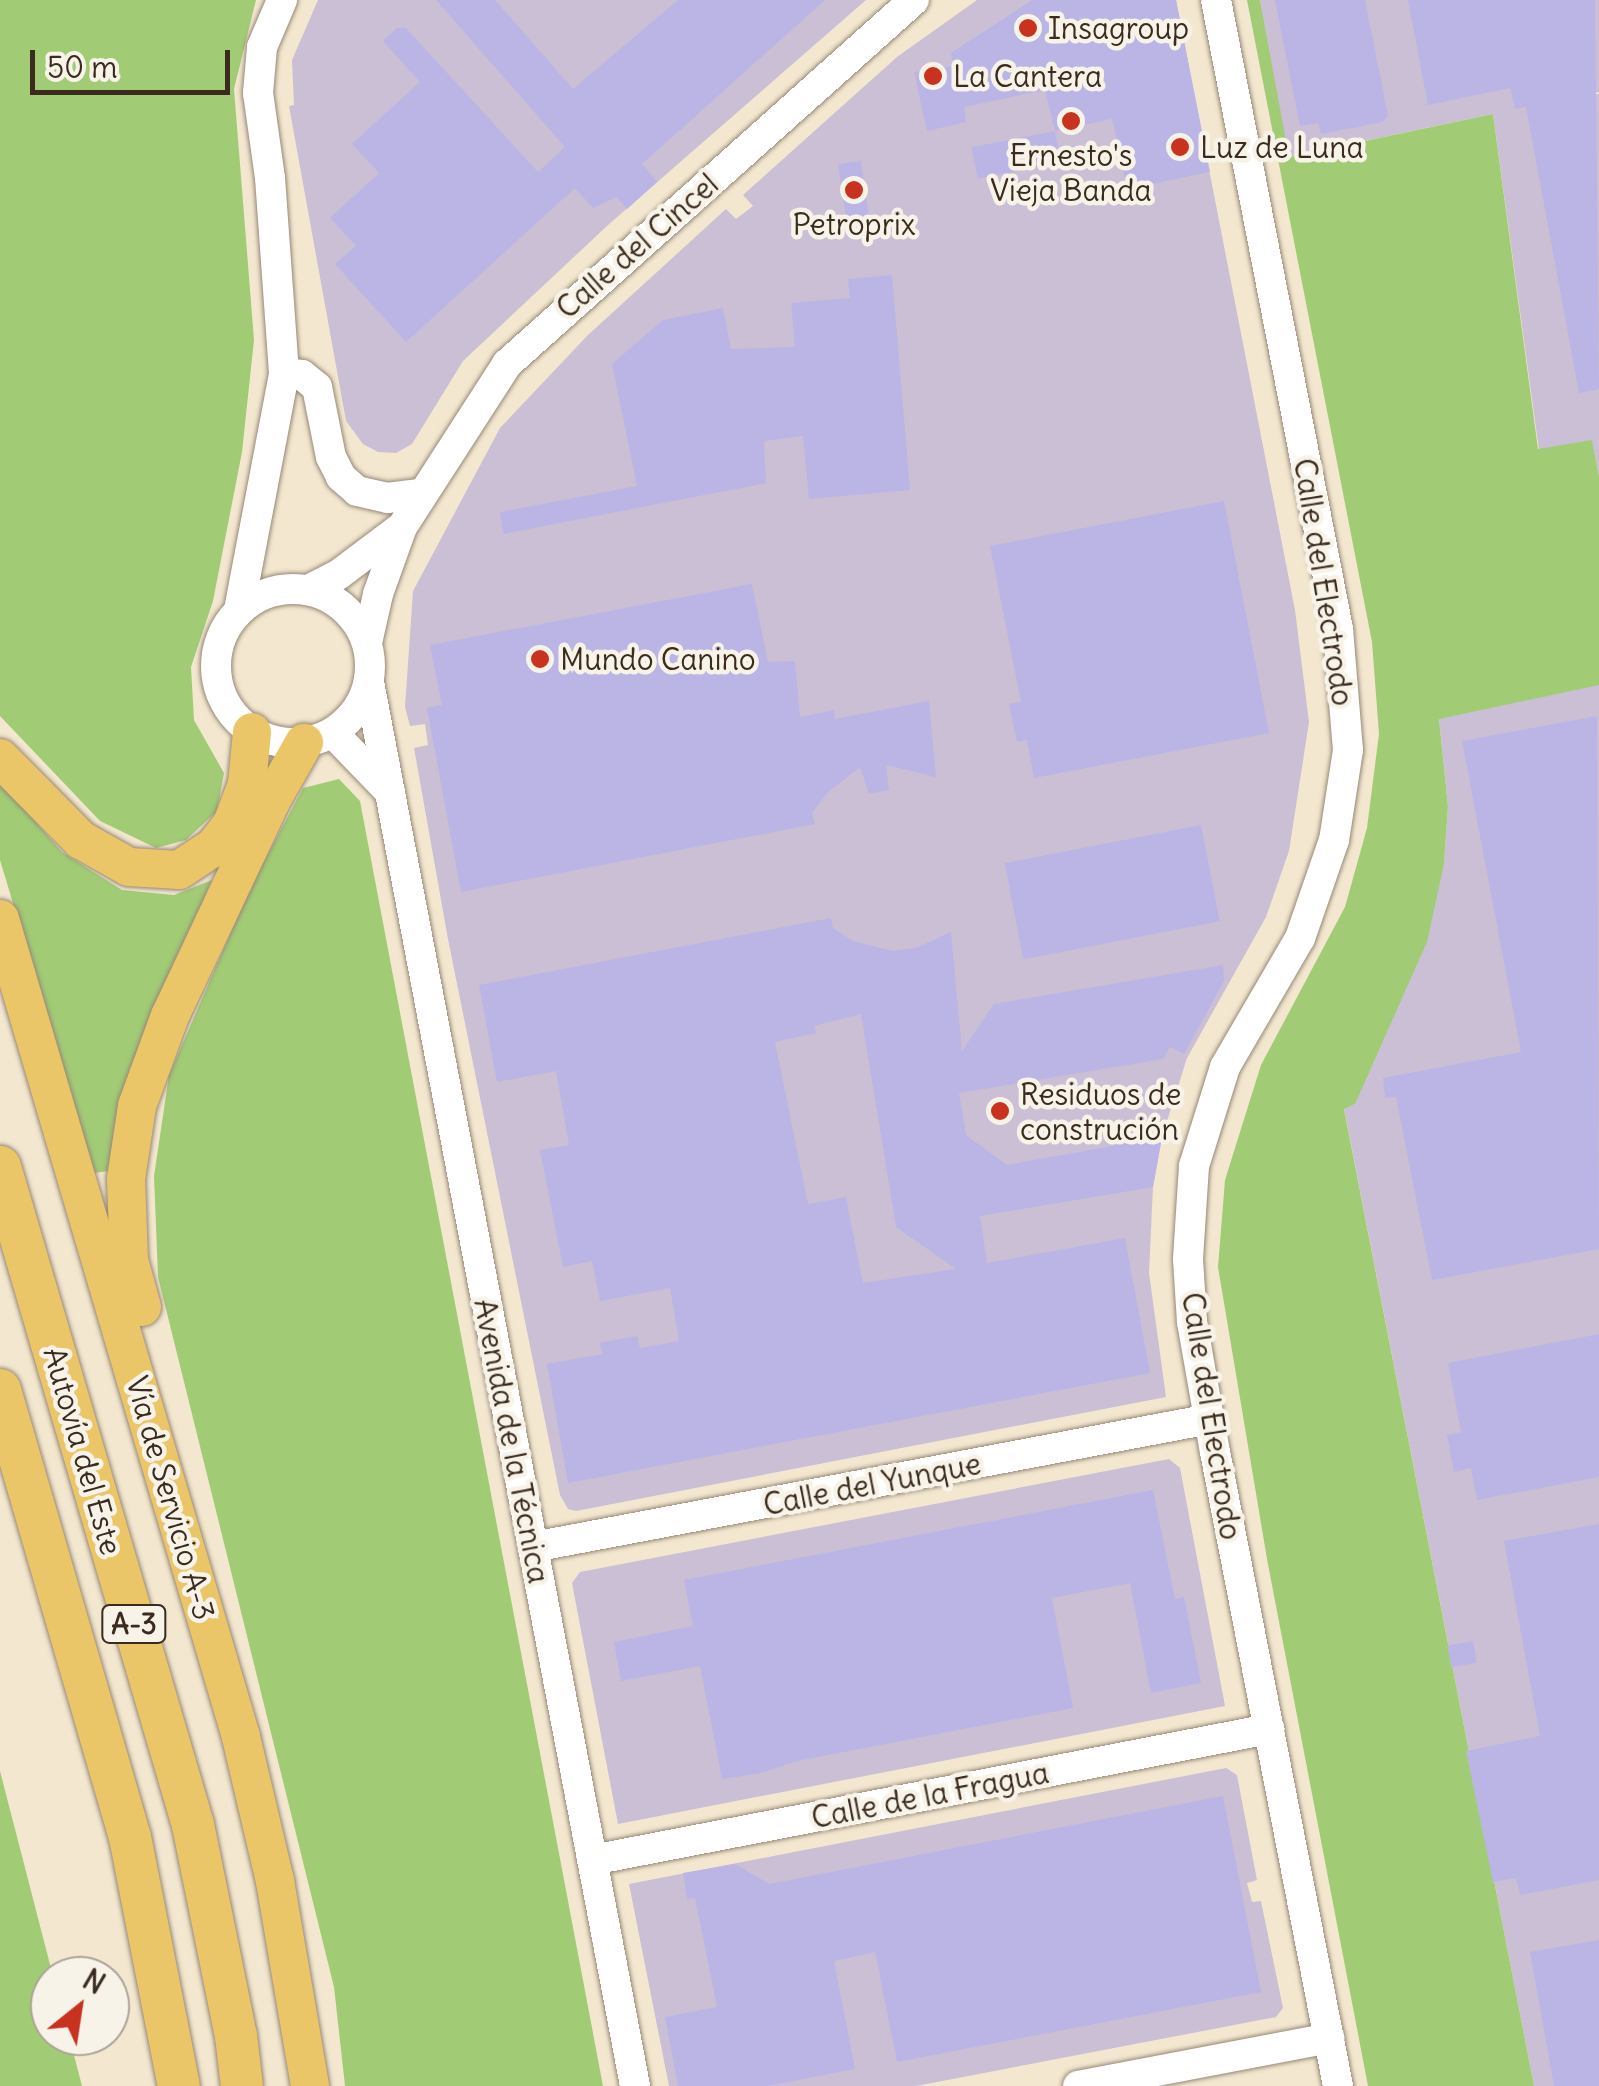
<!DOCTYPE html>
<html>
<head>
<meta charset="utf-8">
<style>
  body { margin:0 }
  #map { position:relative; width:1599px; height:2086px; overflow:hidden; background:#f3e7d0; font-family:Delius,sans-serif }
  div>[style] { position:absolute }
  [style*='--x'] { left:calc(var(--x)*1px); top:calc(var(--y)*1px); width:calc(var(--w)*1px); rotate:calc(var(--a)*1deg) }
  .industrial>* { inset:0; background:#cbbfd5 }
  .green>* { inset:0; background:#a2cb76 }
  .building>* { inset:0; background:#bab5e4; transform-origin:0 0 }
  .roads { filter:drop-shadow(0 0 2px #978877) drop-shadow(0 0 2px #978877) }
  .minor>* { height:30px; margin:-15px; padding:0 15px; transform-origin:15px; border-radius:15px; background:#fff }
  .minor>.ring { margin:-15px; padding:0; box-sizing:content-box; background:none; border:30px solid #fff; border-radius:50% }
  .major>* { height:38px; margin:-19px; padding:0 19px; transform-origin:19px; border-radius:19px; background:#ebc669 }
  .highway>* { height:42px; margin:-21px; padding:0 21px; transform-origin:21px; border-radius:21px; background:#ebc669 }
  .dots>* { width:28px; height:28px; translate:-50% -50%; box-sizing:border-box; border:5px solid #f7f3e8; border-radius:50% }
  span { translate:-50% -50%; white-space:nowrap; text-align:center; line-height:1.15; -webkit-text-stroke:9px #f7f3e8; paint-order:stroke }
  .shield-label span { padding:2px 8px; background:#f7f3e8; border:2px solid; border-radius:8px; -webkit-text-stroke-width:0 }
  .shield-label { font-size:28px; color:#3b2a1e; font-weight:700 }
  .poi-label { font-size:30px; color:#3b2a1e }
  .left { translate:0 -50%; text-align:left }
  .street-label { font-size:30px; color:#3b2a1e }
  .north { position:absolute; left:30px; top:1956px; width:100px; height:100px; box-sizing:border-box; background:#f7f3e8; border:2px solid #aca397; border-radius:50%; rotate:30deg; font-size:28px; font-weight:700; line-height:40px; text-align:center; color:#3b2a1e }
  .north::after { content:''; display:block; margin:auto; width:35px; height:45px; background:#c8321e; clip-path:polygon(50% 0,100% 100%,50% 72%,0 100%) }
  .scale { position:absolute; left:30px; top:50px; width:200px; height:45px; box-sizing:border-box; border:5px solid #3b2a1e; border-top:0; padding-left:12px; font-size:30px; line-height:35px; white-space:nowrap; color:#3b2a1e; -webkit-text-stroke:8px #f7f3e8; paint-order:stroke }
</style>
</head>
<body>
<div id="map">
  <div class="industrial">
    <i style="clip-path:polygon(318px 0,866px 0,608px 225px,463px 361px,412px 444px,396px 453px,378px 452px,363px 444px,346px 421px,289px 106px,294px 105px,292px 60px)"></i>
    <i style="clip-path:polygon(977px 0,1176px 0,1295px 610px,1309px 722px,1289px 851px,1266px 917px,1187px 1058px,1162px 1137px,1153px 1187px,1149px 1273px,1166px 1397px,576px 1511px,568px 1509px,560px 1495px,448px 939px,414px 748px,428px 745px,425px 724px,410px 726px,405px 707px,413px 591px,500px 428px,588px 335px,726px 209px,736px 219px,753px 206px,743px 195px,897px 57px)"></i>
    <i style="clip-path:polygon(1260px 0,1599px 0,1599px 92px,1591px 94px,1599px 94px,1599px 475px,1592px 441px,1539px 450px,1493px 114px,1288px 157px)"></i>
    <i style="clip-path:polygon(1599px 684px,1599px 2086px,1534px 2086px,1344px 1108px,1355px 1104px,1444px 864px,1448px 806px,1439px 718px)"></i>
    <i style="clip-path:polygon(1169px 1459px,1180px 1468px,1225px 1706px,618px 1824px,572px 1583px,580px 1572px)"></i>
    <i style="clip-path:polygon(1226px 1768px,1237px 1775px,1257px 1880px,1247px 1883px,1252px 1902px,1261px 1901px,1283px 2008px,1276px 2017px,916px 2086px,669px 2086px,629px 1884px)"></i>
  </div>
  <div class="green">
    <i style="clip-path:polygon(0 0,256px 0,234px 89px,254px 340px,242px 452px,213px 601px,191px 667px,194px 720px,224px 773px,217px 811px,186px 840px,156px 848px,100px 821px,0 716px)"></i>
    <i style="clip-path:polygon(1247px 0,1260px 0,1289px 157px,1493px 114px,1538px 449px,1592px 440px,1599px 476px,1599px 685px,1439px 719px,1448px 806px,1444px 864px,1427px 942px,1355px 1104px,1344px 1109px,1534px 2086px,1368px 2086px,1267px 1559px,1218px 1267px,1225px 1180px,1261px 1065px,1345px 907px,1367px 828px,1379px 734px,1372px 642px)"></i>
    <i style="clip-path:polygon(339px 779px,360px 801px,603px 2086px,345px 2086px,334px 1987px,158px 1277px,154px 1176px,169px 1075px,251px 886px,303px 788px)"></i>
    <i style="clip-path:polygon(0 782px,62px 852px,122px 890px,174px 895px,212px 880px,130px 1069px,109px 1171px,94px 1173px,0 860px)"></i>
    <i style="clip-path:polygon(0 1771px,53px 1976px,50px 2036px,69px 2036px,82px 2086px,0 2086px)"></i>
  </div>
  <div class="building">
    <i style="clip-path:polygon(436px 0,495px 0,573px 89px,678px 0,825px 0,642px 164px,657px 182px,627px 209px,617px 197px,593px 208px,575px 188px,406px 342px,335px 264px,356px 246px,330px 218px,379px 173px,352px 144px,420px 82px,383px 41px,397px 28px,406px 28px,538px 172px,565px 147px)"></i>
    <i style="clip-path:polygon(1032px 0,1176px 0,1210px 172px,1127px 189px,1112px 119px,1055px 131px,1045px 90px,964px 107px,966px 122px,927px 131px,914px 72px,954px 66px,951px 53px)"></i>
    <i style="clip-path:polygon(1275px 0,1365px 0,1388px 115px,1383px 122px,1321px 134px,1318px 123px,1300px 126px)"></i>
    <i style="clip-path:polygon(1408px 0,1595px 0,1599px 389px,1579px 393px,1526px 107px,1515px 109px,1510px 88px,1428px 105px)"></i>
    <i style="left:1055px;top:131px;width:32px;height:85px;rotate:79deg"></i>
    <i style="left:861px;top:161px;width:58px;height:23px;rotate:82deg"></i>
    <i style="clip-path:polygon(892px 275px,910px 490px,809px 499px,803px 436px,764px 441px,766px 483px,503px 534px,500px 512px,637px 486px,612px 364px,663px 320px,723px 308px,731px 349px,795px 347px,791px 303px,850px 298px,848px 279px)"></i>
    <i style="clip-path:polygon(1224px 501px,1269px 733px,1034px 778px,1027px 740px,1017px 742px,1009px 704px,1021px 702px,990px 546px)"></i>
    <i style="clip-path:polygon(752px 584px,768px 662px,795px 661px,800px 717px,834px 710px,835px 719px,929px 701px,936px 777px,886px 765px,889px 790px,869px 794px,860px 767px,828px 792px,812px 813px,815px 824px,461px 892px,427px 708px,442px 705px,430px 645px)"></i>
    <i style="clip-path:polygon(1597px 716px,1599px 1249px,1432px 1280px,1396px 1097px,1385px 1098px,1383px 1078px,1521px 1052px,1462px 741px)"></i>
    <i style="left:1201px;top:825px;width:98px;height:200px;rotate:79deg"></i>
    <i style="clip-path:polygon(evenodd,831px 918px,833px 928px,853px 941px,893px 951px,916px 948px,951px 932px,962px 1051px,994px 1004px,1223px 965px,1224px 981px,1184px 1054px,1170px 1047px,1163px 1059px,959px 1093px,966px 1135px,1007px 1165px,1162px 1137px,1153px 1187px,980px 1216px,987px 1263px,1125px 1238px,1150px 1373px,568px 1483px,547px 1364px,603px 1354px,599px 1343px,637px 1336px,640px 1348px,679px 1341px,670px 1288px,600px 1301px,592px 1261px,563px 1267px,540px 1150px,569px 1145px,556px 1071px,497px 1082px,479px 985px,831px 918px,861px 1014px,896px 1227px,956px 1269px,863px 1283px,846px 1197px,808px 1204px,775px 1042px,816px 1033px,814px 1026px,861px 1014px)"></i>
    <i style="clip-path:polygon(1599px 1334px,1599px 1477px,1477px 1500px,1471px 1468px,1454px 1472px,1447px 1435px,1461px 1432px,1448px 1363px)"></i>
    <i style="clip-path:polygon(1153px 1490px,1175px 1599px,1184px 1597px,1201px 1683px,1151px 1693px,1130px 1583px,1052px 1598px,1073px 1708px,797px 1761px,761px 1773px,722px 1779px,700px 1666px,621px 1681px,614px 1642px,693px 1626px,684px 1580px)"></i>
    <i style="clip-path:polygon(1599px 1524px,1599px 1880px,1520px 1895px,1516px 1878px,1493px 1882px,1466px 1751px,1540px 1736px,1504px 1541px)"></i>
    <i style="left:1473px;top:1641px;width:22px;height:26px;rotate:80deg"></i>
    <i style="clip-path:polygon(1223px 1796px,1261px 1992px,897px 2062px,875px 1952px,834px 1961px,855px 2069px,767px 2086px,678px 2086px,665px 2017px,717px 2007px,695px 1898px,687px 1899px,683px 1873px,735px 1864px,769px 1884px)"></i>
    <i style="clip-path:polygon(1599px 1940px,1599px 2086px,1554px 2086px,1530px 1952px)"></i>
  </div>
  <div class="roads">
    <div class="minor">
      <i style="--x:1216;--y:0;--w:641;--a:79.02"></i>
      <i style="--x:1338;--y:629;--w:121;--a:85.3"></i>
      <i style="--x:1348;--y:750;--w:91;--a:98.8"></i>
      <i style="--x:1334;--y:840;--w:104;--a:109.1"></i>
      <i style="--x:1300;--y:938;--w:149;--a:120.2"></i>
      <i style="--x:1225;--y:1067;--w:104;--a:107.4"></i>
      <i style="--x:1194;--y:1166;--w:93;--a:93.7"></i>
      <i style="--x:1188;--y:1259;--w:63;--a:86.4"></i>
      <i style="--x:1192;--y:1322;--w:132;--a:80"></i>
      <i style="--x:1215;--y:1452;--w:646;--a:79.02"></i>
      <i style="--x:284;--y:373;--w:18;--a:6"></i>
      <i style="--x:302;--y:375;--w:19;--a:39"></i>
      <i style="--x:317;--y:387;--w:71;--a:78.7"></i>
      <i style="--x:331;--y:457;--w:22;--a:63"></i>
      <i style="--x:341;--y:477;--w:21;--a:41"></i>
      <i style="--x:357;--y:491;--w:31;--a:13"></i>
      <i style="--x:387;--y:498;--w:35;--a:-7"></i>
      <i class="ring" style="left:216px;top:589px;width:124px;height:124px"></i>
      <i style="--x:308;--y:590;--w:34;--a:-27"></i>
      <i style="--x:338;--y:575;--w:76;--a:-37"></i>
      <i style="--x:239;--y:610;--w:241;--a:-79.2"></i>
      <i style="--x:284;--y:373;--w:196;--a:-94.1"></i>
      <i style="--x:270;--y:178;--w:86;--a:-98"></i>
      <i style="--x:258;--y:93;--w:46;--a:-85"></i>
      <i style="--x:262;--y:47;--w:51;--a:-66.9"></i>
      <i style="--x:367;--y:643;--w:50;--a:-77.3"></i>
      <i style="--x:378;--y:594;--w:71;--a:-70.3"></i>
      <i style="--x:402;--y:527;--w:194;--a:-57.2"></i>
      <i style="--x:507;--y:364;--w:546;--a:-41.81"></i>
      <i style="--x:369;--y:682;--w:1429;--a:79.27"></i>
      <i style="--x:333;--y:733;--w:82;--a:46"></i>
      <i style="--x:533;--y:1547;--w:689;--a:-10.71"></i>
      <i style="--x:592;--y:1860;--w:690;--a:-10.95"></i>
      <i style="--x:1078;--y:2086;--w:256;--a:-10.8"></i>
    </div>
    <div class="major">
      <i style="--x:0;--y:758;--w:115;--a:45.4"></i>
      <i style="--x:81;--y:840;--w:55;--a:29.4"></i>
      <i style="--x:129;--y:867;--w:50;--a:3.4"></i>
      <i style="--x:179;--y:870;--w:42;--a:-33.3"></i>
      <i style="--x:214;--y:847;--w:29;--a:-52"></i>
      <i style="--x:232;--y:824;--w:43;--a:-69.4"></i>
      <i style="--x:247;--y:784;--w:52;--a:-84.5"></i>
      <i style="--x:0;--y:919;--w:853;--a:73.58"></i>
      <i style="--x:241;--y:1737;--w:148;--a:76.7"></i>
      <i style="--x:275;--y:1881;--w:208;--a:80.3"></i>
      <i style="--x:142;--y:1307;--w:49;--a:-105.5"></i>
      <i style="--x:129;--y:1260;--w:81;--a:-92.1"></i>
      <i style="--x:126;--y:1179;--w:74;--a:-81.4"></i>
      <i style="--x:137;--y:1106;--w:96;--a:-69.9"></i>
      <i style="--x:170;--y:1016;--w:238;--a:-64.8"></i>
      <i style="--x:271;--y:801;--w:67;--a:-60.4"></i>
    </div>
    <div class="highway">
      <i style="--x:0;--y:1167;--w:686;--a:73.65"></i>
      <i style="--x:193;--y:1825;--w:215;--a:78.5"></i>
      <i style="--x:236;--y:2036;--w:50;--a:83.2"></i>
      <i style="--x:0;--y:1390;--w:466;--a:73.8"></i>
      <i style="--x:130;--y:1837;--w:254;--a:78.9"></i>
    </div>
  </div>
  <div class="dots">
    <i style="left:1028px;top:28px;background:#c8321e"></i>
    <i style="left:933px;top:76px;background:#c8321e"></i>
    <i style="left:1071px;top:121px;background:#c8321e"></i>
    <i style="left:1180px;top:147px;background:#c8321e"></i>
    <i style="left:854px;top:190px;background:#c8321e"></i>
    <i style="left:540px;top:659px;background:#c8321e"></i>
    <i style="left:1000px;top:1111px;background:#c8321e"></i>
  </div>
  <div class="shield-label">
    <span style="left:134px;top:1624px">A-3</span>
  </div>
  <div class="poi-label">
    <span class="left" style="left:1048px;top:28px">Insagroup</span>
    <span class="left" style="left:953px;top:76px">La Cantera</span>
    <span class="left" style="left:1200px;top:147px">Luz de Luna</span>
    <span style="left:1071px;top:172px">Ernesto's<br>Vieja Banda</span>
    <span style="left:854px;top:224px">Petroprix</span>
    <span class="left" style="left:560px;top:659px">Mundo Canino</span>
    <span class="left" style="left:1020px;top:1111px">Residuos de<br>construción</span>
  </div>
  <div class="street-label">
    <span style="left:637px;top:246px;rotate:-41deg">Calle del Cincel</span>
    <span style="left:1324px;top:582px;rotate:81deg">Calle del Electrodo</span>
    <span style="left:1212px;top:1416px;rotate:81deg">Calle del Electrodo</span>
    <span style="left:512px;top:1441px;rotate:79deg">Avenida de la Técnica</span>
    <span style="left:83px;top:1451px;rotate:74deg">Autovía del Este</span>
    <span style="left:872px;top:1484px;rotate:-11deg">Calle del Yunque</span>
    <span style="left:171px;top:1498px;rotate:74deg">Vía de Servicio A-3</span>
    <span style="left:930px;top:1795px;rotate:-11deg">Calle de la Fragua</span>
  </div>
  <div class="north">N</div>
  <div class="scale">50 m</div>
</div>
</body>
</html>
